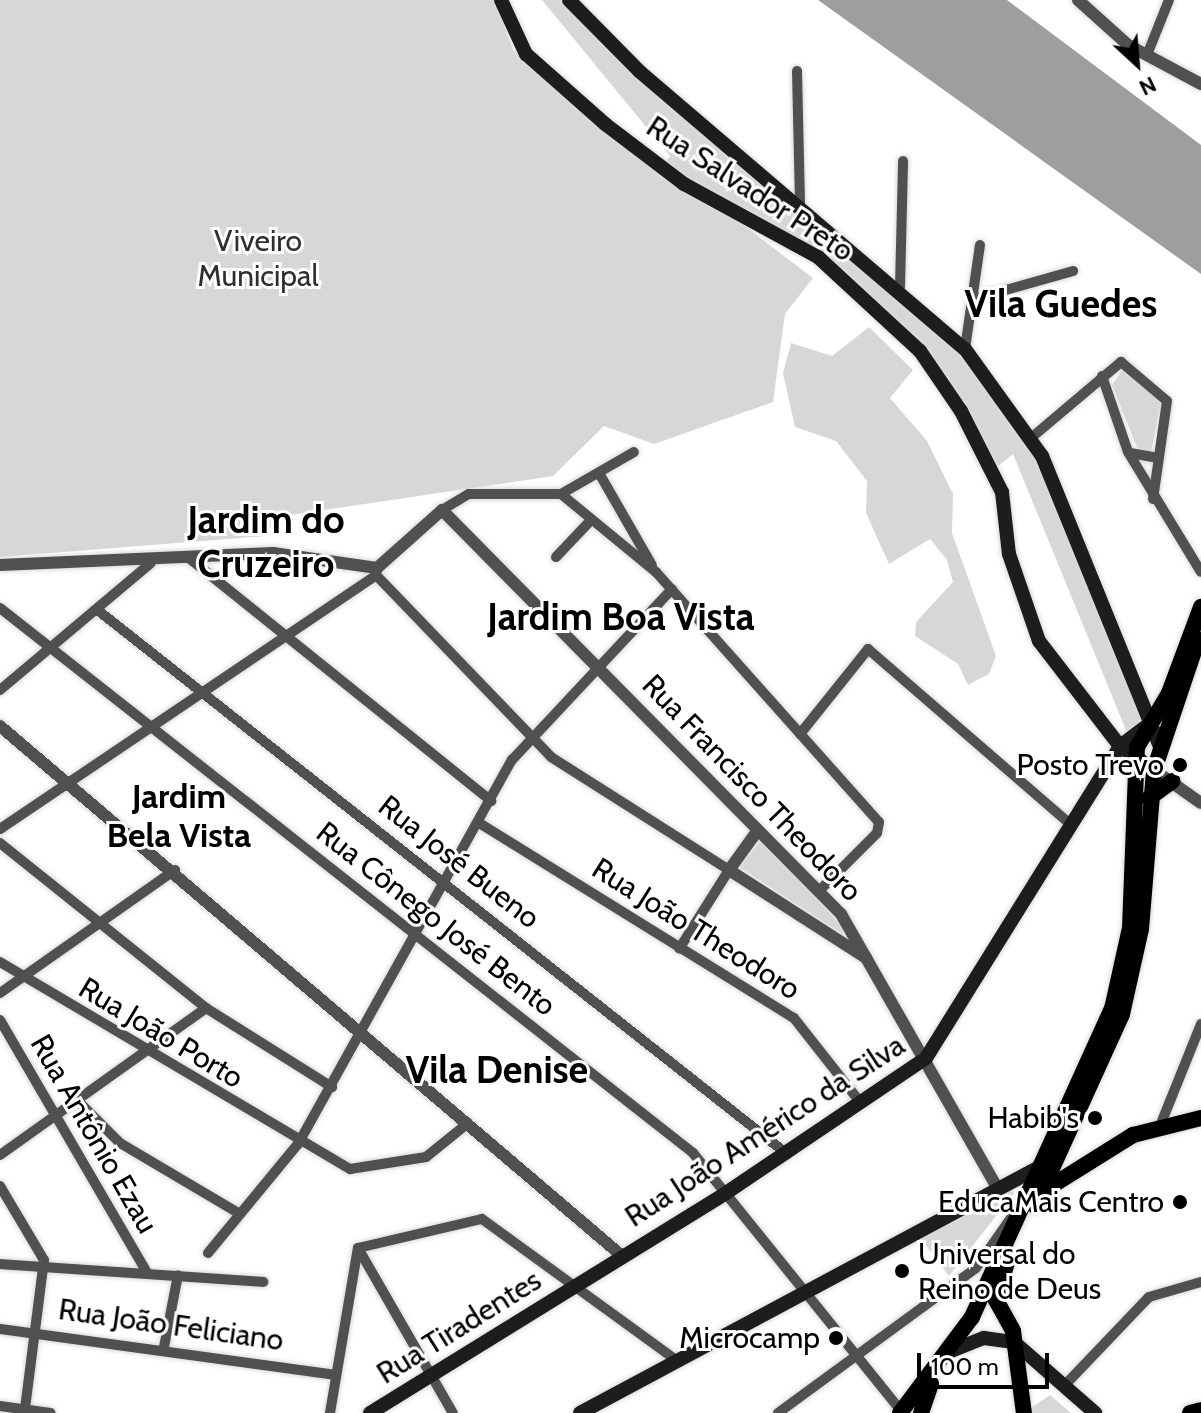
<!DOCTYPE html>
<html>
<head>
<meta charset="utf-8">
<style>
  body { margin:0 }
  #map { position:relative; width:1201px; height:1413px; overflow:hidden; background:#fff; font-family:Cabin,sans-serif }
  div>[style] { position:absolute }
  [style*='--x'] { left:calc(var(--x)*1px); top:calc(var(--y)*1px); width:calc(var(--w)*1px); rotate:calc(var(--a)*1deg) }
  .green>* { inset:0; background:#d7d7d7 }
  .water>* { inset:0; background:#9e9e9e }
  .roads { filter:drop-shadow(0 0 2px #dbdbdb) drop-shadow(0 0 2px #dbdbdb) }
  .minor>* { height:10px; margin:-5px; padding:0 5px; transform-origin:5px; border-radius:5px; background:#505050 }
  .tertiary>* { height:12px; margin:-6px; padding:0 6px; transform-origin:6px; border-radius:6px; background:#505050 }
  .secondary>* { height:14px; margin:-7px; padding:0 7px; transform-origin:7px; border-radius:7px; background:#1d1d1d }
  .primary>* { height:16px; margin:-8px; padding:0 8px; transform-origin:8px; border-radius:8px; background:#000 }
  .dots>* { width:22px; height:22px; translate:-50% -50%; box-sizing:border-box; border:4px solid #fff; border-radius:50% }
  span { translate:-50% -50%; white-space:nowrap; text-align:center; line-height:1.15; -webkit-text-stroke:6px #fff; paint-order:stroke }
  .street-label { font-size:30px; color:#000 }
  .park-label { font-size:30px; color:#2e2e2e }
  .poi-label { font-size:30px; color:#000 }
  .right { translate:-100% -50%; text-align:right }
  .left { translate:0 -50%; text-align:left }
  .quarter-label { font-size:34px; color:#000; font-weight:700 }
  .district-label { font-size:38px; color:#000; font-weight:700 }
  .north { position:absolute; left:1097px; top:24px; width:80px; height:80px; -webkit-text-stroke:6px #fff; paint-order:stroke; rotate:154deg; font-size:22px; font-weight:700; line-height:32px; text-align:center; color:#000 }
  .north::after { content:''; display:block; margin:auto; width:28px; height:36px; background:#000; clip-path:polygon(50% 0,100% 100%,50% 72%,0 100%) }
  .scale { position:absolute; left:917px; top:1353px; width:132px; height:36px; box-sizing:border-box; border:4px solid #000; border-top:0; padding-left:10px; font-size:24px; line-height:28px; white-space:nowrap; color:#000; -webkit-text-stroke:6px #fff; paint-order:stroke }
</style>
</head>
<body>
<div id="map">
  <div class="green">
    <i style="clip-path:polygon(0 0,495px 0,513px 50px,813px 278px,785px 314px,773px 402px,654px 444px,604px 426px,553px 476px,277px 517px,266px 536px,0 557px)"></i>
    <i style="clip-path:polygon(542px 0,561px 0,609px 51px,949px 342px,1016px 425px,1041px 457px,1145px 714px,1128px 735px,1013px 454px,997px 467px,971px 415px,875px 301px,664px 165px,670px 156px)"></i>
    <i style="clip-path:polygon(869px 327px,913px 370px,890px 398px,927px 441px,953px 494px,952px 533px,996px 656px,989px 674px,968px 685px,958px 664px,915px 636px,916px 622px,953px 582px,947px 560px,930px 539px,889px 564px,866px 513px,867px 481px,836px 441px,795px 427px,783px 373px,791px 343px,832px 356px)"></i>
    <i style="clip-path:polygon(1123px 369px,1161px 402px,1151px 452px,1138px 450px,1112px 385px)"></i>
    <i style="clip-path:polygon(761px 840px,845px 929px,842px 934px,739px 867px)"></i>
    <i style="clip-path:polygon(1006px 1187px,1014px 1193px,949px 1276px,919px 1236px)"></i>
    <i style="clip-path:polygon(1050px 1395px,1071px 1413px,1026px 1413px,1025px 1412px)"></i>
  </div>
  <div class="water">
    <i style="clip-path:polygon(818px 0,1007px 0,1201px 145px,1201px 274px)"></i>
  </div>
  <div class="roads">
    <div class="minor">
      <i style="--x:1147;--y:55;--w:59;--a:-68.2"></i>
      <i style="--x:797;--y:71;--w:132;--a:88.7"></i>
      <i style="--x:900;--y:287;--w:126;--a:-88.6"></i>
      <i style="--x:974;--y:299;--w:103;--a:-15.8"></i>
      <i style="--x:965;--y:349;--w:105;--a:-81.8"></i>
      <i style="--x:1102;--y:376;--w:80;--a:71.1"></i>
      <i style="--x:1128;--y:452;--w:140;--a:58.7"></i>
      <i style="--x:1031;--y:438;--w:118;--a:-40.2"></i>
      <i style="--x:1121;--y:362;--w:60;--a:40.3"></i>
      <i style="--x:1167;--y:401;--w:99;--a:98.1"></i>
      <i style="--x:1130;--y:453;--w:29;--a:10"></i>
      <i style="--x:599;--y:473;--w:106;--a:60.1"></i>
      <i style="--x:561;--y:494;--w:123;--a:39.4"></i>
      <i style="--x:656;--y:572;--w:335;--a:48.3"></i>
      <i style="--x:879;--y:822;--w:11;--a:100"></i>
      <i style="--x:877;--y:833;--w:82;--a:135"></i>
      <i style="--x:442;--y:510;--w:31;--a:-31"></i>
      <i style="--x:469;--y:494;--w:92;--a:0"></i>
      <i style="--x:561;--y:494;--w:84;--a:-29.9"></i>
      <i style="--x:556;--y:557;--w:51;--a:-46.6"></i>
      <i style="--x:189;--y:558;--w:388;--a:38.8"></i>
      <i style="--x:377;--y:568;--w:7;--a:98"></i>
      <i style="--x:376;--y:575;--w:252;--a:46.1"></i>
      <i style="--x:551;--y:757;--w:211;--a:32.4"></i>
      <i style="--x:729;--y:870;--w:93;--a:122.3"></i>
      <i style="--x:0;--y:608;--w:882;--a:38.18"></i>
      <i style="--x:693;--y:1153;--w:331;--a:51.1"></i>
      <i style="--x:100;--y:612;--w:875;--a:38.27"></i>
      <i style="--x:0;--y:690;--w:197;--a:-40.1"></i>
      <i style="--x:800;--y:734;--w:109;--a:-51.3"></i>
      <i style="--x:868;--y:649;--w:267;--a:40.9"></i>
      <i style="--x:479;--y:823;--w:370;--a:31.8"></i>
      <i style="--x:794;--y:1018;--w:108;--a:51.8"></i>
      <i style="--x:0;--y:829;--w:454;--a:-34"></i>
      <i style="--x:0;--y:843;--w:264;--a:38.7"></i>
      <i style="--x:206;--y:1008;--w:149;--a:32.1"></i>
      <i style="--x:0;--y:962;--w:407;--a:30.6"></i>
      <i style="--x:350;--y:1169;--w:77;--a:-9"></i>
      <i style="--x:426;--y:1157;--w:54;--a:-39"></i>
      <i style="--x:0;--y:993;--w:214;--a:-35.1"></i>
      <i style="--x:0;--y:1020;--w:293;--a:59.8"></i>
      <i style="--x:78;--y:1101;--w:59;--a:45"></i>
      <i style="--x:120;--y:1143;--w:139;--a:30.6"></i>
      <i style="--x:1160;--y:1126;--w:110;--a:-68.1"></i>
      <i style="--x:0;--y:1155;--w:253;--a:-35.5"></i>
      <i style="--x:0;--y:1186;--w:86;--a:59.3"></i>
      <i style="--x:44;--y:1260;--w:150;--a:97.3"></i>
      <i style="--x:358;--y:1248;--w:127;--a:-13.2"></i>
      <i style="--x:482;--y:1219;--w:240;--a:36"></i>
      <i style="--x:358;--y:1248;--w:190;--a:60.1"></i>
      <i style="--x:208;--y:1253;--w:141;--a:-50.5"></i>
      <i style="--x:298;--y:1144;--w:440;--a:-60.9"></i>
      <i style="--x:512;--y:760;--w:234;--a:-46.9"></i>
      <i style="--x:0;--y:1264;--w:264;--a:3.9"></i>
      <i style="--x:0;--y:1329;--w:338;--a:7.8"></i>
      <i style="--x:164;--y:1347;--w:73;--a:-79"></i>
      <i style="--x:1064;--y:1386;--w:123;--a:-46.3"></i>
      <i style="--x:1149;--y:1297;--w:54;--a:-16.1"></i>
      <i style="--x:0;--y:1406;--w:51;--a:7.8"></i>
      <i style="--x:330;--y:1413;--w:167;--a:-80.4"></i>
      <i style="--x:778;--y:1413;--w:245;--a:-36.2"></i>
      <i style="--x:976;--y:1268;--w:77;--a:-55.1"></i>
    </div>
    <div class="tertiary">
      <i style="--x:1078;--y:0;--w:67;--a:42"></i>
      <i style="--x:1128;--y:45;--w:83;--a:28.1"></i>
      <i style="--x:0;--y:565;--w:273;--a:-2.5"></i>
      <i style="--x:273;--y:553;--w:105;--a:8.2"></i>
      <i style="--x:377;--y:568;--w:87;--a:-41.7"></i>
      <i style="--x:442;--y:510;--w:568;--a:45.36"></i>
      <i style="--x:841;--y:914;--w:313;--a:60.3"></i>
      <i style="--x:0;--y:726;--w:816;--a:40.43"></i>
      <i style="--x:1154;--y:770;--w:57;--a:35.1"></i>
      <i style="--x:758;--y:830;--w:49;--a:125.9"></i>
      <i style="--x:729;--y:870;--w:163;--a:32.7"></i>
    </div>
    <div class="secondary">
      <i style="--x:501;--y:0;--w:60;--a:65.2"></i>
      <i style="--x:526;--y:54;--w:106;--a:41.5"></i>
      <i style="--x:605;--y:124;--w:99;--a:37.2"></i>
      <i style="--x:684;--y:184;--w:153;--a:28.6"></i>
      <i style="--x:818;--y:257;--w:139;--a:42.7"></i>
      <i style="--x:920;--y:351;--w:73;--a:55.7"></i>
      <i style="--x:961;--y:411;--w:91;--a:63.2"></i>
      <i style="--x:1002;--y:492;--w:62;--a:83.6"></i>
      <i style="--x:1009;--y:554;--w:92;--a:71"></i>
      <i style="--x:1039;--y:641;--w:133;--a:52.4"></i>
      <i style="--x:1120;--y:746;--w:42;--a:35.2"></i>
      <i style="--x:569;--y:0;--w:100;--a:45.4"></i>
      <i style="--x:639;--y:71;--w:428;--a:40.5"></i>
      <i style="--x:965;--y:349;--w:132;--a:54.3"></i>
      <i style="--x:1042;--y:456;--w:313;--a:67.9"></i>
      <i style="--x:951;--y:1351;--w:35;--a:-22"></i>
      <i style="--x:984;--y:1338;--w:30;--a:8"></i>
      <i style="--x:1014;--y:1342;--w:108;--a:41.2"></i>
      <i style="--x:370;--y:1413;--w:418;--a:-31.7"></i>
      <i style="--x:726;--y:1193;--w:241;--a:-34"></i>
      <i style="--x:926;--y:1058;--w:367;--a:-58.1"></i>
      <i style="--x:1120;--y:746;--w:36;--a:-37"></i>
      <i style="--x:580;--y:1413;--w:527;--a:-28.17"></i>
    </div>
    <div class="primary">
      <i style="--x:1149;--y:798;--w:29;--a:-36"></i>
      <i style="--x:1045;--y:1190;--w:104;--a:-32"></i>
      <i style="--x:1133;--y:1135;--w:70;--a:-14"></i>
      <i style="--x:1035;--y:1206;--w:211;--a:-65.6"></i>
      <i style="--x:1122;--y:1014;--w:87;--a:-77.4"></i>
      <i style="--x:1141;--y:929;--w:160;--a:-85.3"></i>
      <i style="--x:1154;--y:770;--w:138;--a:-71.4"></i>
      <i style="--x:1008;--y:1259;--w:43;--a:106.3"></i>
      <i style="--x:996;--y:1300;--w:35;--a:61"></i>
      <i style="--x:1013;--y:1331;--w:83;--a:82.4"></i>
      <i style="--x:900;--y:1413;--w:120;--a:-53.1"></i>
      <i style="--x:972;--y:1317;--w:338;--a:-65.6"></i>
      <i style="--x:1112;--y:1009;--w:83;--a:-77.5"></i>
      <i style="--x:1130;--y:928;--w:181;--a:-87.8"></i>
      <i style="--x:1137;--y:747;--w:63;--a:-59.3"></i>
      <i style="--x:1169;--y:693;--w:92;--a:-69.6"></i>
      <i style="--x:921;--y:1413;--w:31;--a:-71"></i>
      <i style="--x:1190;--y:1413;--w:11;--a:-15"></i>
    </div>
  </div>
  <div class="dots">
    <i style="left:1180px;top:765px;background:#000"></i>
    <i style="left:1095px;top:1118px;background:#000"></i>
    <i style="left:1180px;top:1202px;background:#000"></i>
    <i style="left:902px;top:1271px;background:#000"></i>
    <i style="left:836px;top:1338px;background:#000"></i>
  </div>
  <div class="street-label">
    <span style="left:750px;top:189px;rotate:33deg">Rua Salvador Preto</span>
    <span style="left:752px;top:788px;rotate:46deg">Rua Francisco Theodoro</span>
    <span style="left:459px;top:862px;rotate:38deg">Rua José Bueno</span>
    <span style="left:436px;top:919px;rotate:38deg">Rua Cônego José Bento</span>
    <span style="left:696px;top:929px;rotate:32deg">Rua João Theodoro</span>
    <span style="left:161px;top:1033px;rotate:31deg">Rua João Porto</span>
    <span style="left:765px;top:1131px;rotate:-33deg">Rua João Américo da Silva</span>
    <span style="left:94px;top:1134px;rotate:60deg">Rua Antônio Ezau</span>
    <span style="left:171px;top:1325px;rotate:8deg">Rua João Feliciano</span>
    <span style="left:459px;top:1327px;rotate:-32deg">Rua Tiradentes</span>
  </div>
  <div class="park-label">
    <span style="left:258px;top:258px">Viveiro<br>Municipal</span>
  </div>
  <div class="poi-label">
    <span class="right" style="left:1164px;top:765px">Posto Trevo</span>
    <span class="right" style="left:1079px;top:1118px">Habib's</span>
    <span class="right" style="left:1164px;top:1202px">EducaMais Centro</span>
    <span class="left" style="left:918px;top:1271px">Universal do<br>Reino de Deus</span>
    <span class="right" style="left:820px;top:1338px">Microcamp</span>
  </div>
  <div class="quarter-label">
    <span style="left:179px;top:816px">Jardim<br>Bela Vista</span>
  </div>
  <div class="district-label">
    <span style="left:1061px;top:304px">Vila Guedes</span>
    <span style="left:266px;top:542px">Jardim do<br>Cruzeiro</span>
    <span style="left:621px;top:617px">Jardim Boa Vista</span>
    <span style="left:497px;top:1070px">Vila Denise</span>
  </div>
  <div class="north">N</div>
  <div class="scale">100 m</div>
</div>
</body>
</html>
